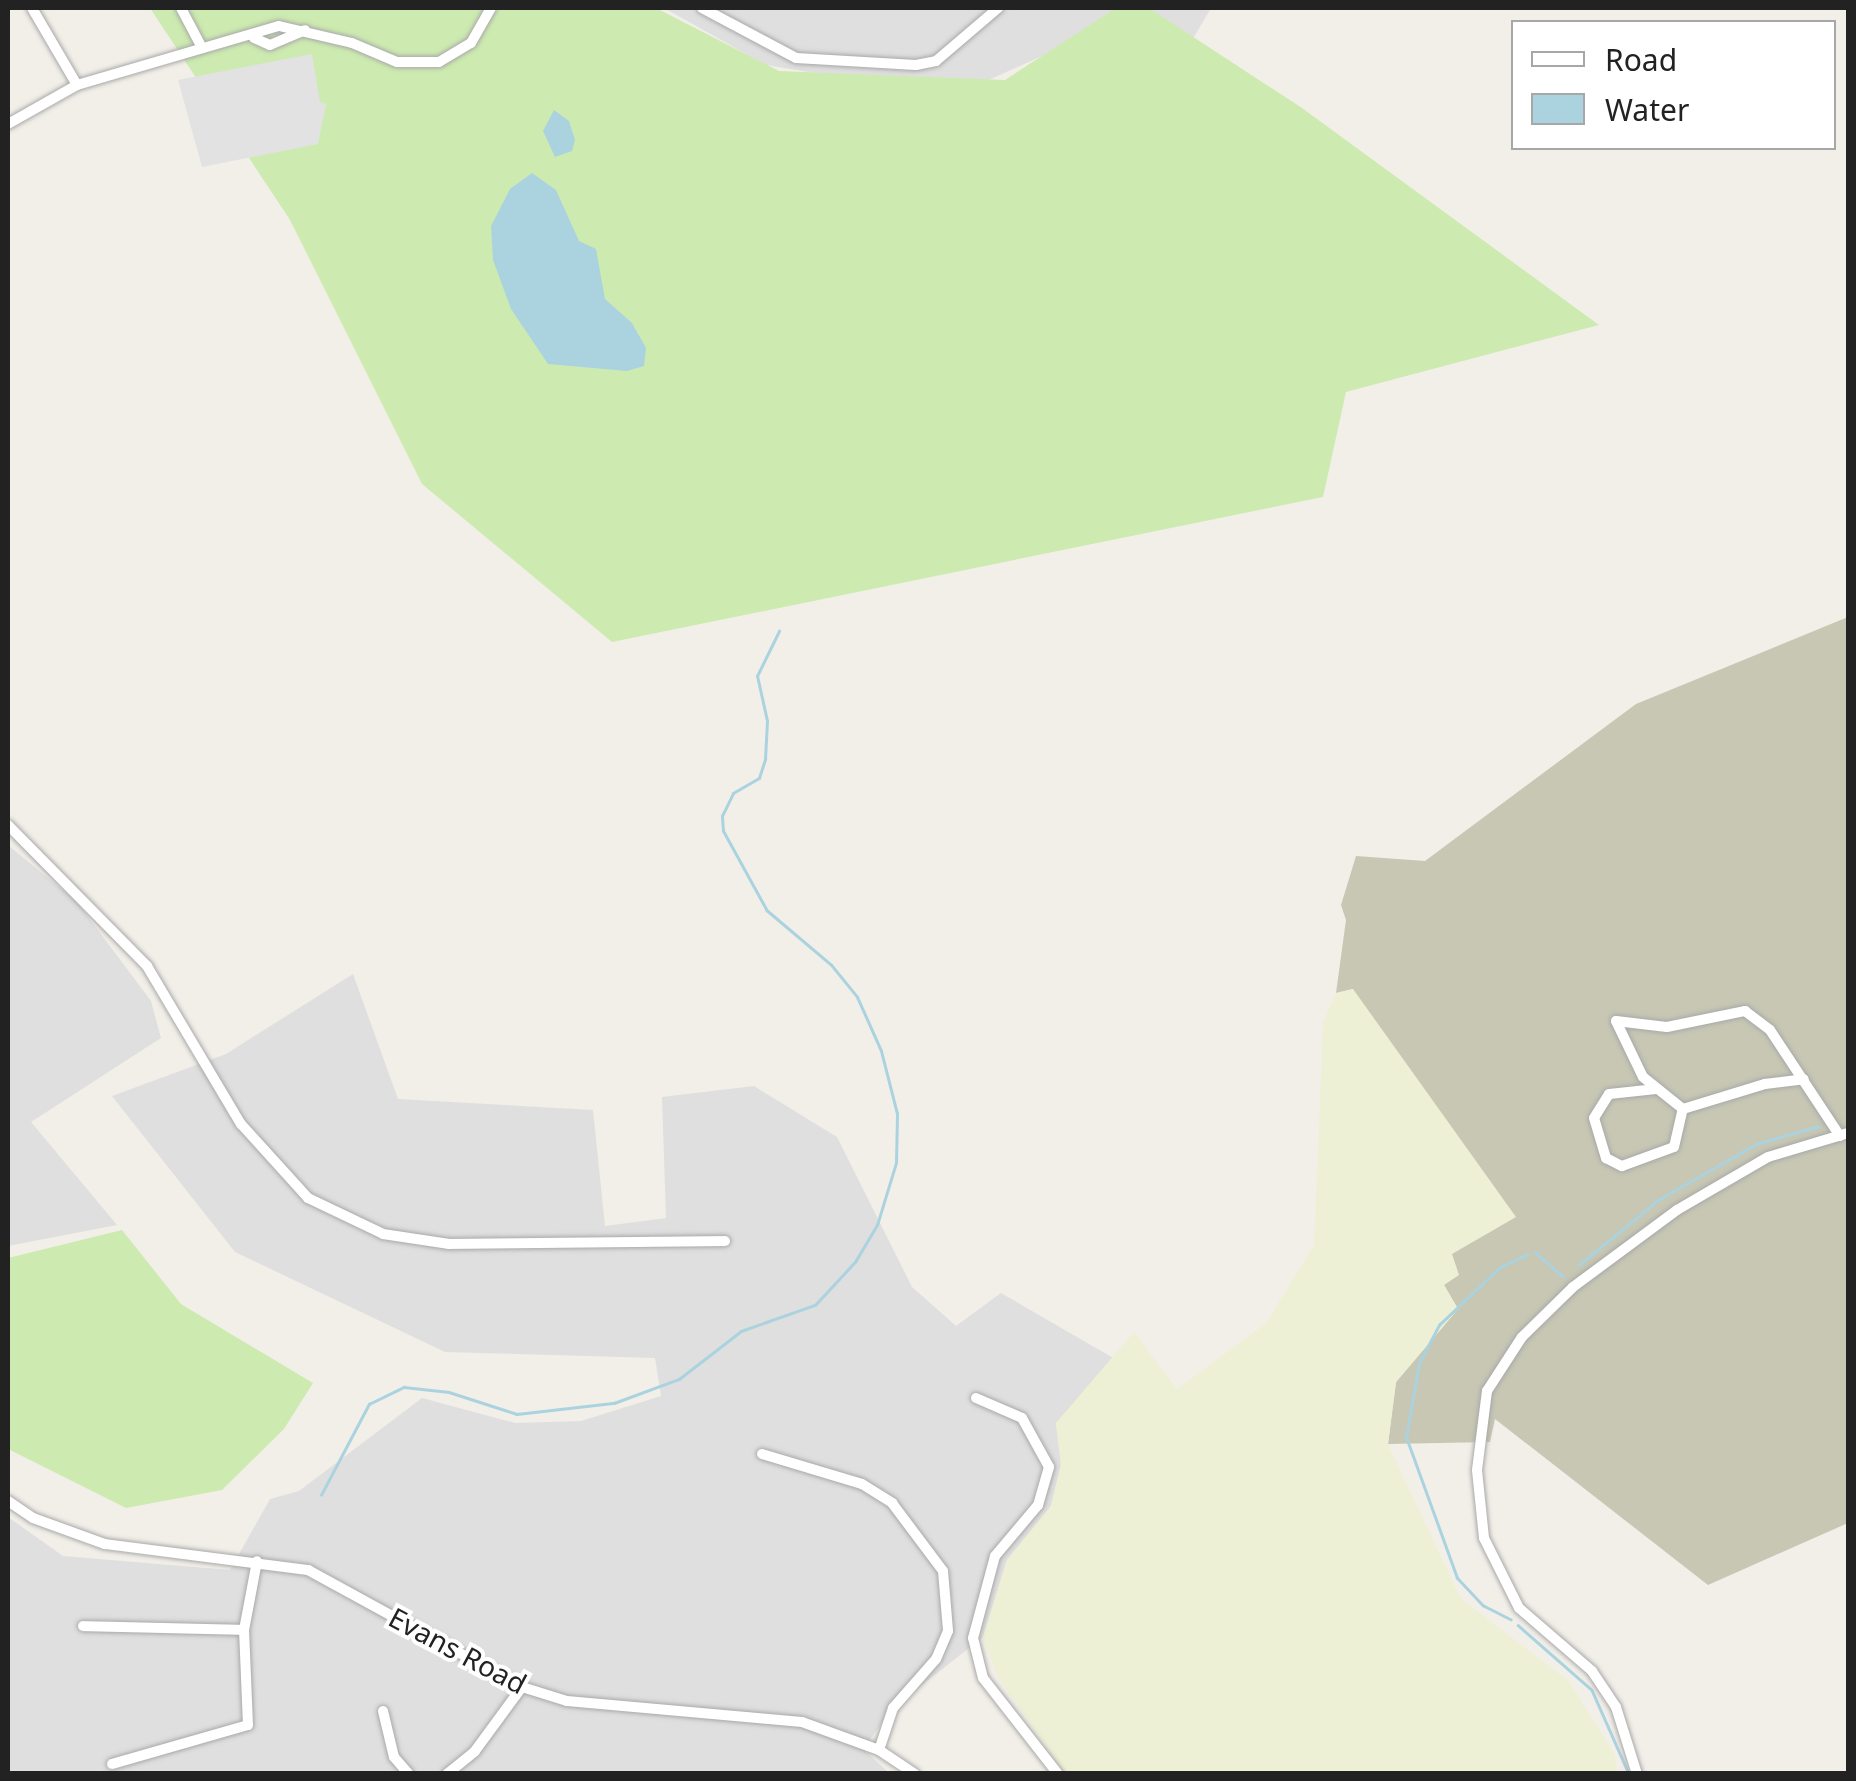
<!DOCTYPE html>
<html>
<head>
<meta charset="utf-8">
<style>
  body { margin:0 }
  #map { position:relative; width:1856px; height:1781px; overflow:hidden; background:#f2efe9; font-family:"Noto Sans",sans-serif }
  div>[style] { position:absolute }
  [style*='--x'] { left:calc(var(--x)*1px); top:calc(var(--y)*1px); width:calc(var(--w)*1px); rotate:calc(var(--a)*1deg) }
  .residential>* { inset:0; background:#e0dfdf }
  .construction>* { inset:0; background:#c7c7b4 }
  .farmland>* { inset:0; background:#eef0d5 }
  .grass>* { inset:0; background:#cdebb0 }
  .parking>* { inset:0; background:#e2e2e2 }
  .water>* { inset:0; background:#aad3df }
  .stream>* { height:2.5px; margin:-1.25px; padding:0 1.25px; transform-origin:1.25px; border-radius:1.25px; background:#aad3df }
  .roads { filter:drop-shadow(0 0 2px #a9a9a9) drop-shadow(0 0 2px #a9a9a9) }
  .minor>* { height:10px; margin:-5px; padding:0 5px; transform-origin:5px; border-radius:5px; background:#fff }
  span { translate:-50% -50%; white-space:nowrap; text-align:center; line-height:1.15; -webkit-text-stroke:8px #fff; paint-order:stroke }
  .street-label { font-size:28px; color:#222 }
  .frame { position:absolute; inset:0; border:10px solid #222; pointer-events:none }
  .legend { position:absolute; left:1511px; top:20px; width:325px; height:130px; box-sizing:border-box; background:#fff; border:2px solid #a7a7a7; margin:0; padding:12px 18px; list-style:none; font-size:30px; color:#222 }
  .legend li { display:flex; align-items:center; gap:20px; height:50px }
  .legend b { width:50px; border:2px solid #a7a7a7 }
</style>
</head>
<body>
<div id="map">
  <div class="residential">
    <i style="clip-path:polygon(664px 8px,1211px 8px,1184px 54px,1131px 16px,953px 96px,766px 65px)"></i>
    <i style="clip-path:polygon(8px 845px,77px 902px,151px 1001px,161px 1038px,31px 1122px,117px 1225px,8px 1246px)"></i>
    <i style="clip-path:polygon(353px 974px,398px 1099px,593px 1110px,605px 1226px,666px 1218px,662px 1097px,754px 1086px,837px 1137px,912px 1287px,956px 1326px,1001px 1293px,1115px 1359px,1056px 1423px,1061px 1465px,1051px 1506px,1007px 1560px,983px 1637px,893px 1708px,863px 1749px,889px 1773px,8px 1773px,8px 1517px,63px 1556px,230px 1570px,270px 1499px,299px 1491px,422px 1398px,515px 1423px,581px 1421px,661px 1396px,655px 1358px,445px 1352px,235px 1252px,112px 1096px,226px 1054px)"></i>
  </div>
  <div class="construction">
    <i style="clip-path:polygon(1848px 617px,1848px 1523px,1708px 1585px,1495px 1419px,1490px 1442px,1388px 1444px,1396px 1382px,1458px 1309px,1444px 1285px,1451px 1254px,1353px 989px,1336px 993px,1346px 920px,1341px 905px,1356px 856px,1425px 861px,1636px 704px)"></i>
  </div>
  <div class="farmland">
    <i style="clip-path:polygon(1353px 989px,1516px 1217px,1452px 1254px,1459px 1275px,1444px 1285px,1458px 1309px,1396px 1382px,1388px 1444px,1461px 1599px,1569px 1681px,1615px 1755px,1617px 1773px,1064px 1773px,997px 1676px,983px 1637px,1007px 1560px,1051px 1506px,1061px 1465px,1056px 1423px,1134px 1332px,1177px 1389px,1266px 1323px,1314px 1245px,1323px 1023px,1336px 993px)"></i>
  </div>
  <div class="grass">
    <i style="clip-path:polygon(150px 8px,656px 8px,779px 71px,1005px 80px,1116px 8px,1149px 8px,1302px 108px,1599px 325px,1346px 392px,1323px 497px,612px 642px,422px 484px,290px 220px)"></i>
    <i style="clip-path:polygon(122px 1230px,181px 1304px,313px 1383px,284px 1429px,222px 1490px,126px 1508px,8px 1449px,8px 1258px)"></i>
  </div>
  <div class="parking">
    <i style="clip-path:polygon(312px 54px,320px 102px,326px 104px,318px 144px,202px 167px,178px 80px)"></i>
  </div>
  <div class="water">
    <i style="clip-path:polygon(554px 110px,569px 121px,575px 140px,572px 151px,555px 157px,543px 131px)"></i>
    <i style="clip-path:polygon(532px 173px,556px 190px,579px 241px,596px 249px,605px 299px,632px 323px,646px 348px,644px 366px,627px 371px,548px 364px,511px 309px,493px 260px,491px 226px,510px 189px)"></i>
  </div>
  <div class="stream">
    <i style="--x:1847;--y:1120;--w:1;--a:0"></i>
    <i style="--x:1535;--y:1252;--w:37;--a:41"></i>
    <i style="--x:1579;--y:1265;--w:102;--a:-39.4"></i>
    <i style="--x:1658;--y:1200;--w:113;--a:-29.7"></i>
    <i style="--x:1756;--y:1144;--w:65;--a:-16.2"></i>
    <i style="--x:321;--y:1495;--w:103;--a:-62.2"></i>
    <i style="--x:369;--y:1404;--w:39;--a:-26"></i>
    <i style="--x:404;--y:1387;--w:45;--a:6.3"></i>
    <i style="--x:449;--y:1392;--w:71;--a:17.9"></i>
    <i style="--x:517;--y:1414;--w:98;--a:-6.5"></i>
    <i style="--x:614;--y:1403;--w:69;--a:-20.3"></i>
    <i style="--x:679;--y:1379;--w:78;--a:-37.7"></i>
    <i style="--x:741;--y:1331;--w:78;--a:-19.4"></i>
    <i style="--x:815;--y:1305;--w:59;--a:-47.1"></i>
    <i style="--x:855;--y:1262;--w:43;--a:-59.3"></i>
    <i style="--x:877;--y:1225;--w:65;--a:-73"></i>
    <i style="--x:896;--y:1163;--w:49;--a:-88.8"></i>
    <i style="--x:897;--y:1114;--w:65;--a:-104.3"></i>
    <i style="--x:881;--y:1051;--w:59;--a:-114"></i>
    <i style="--x:857;--y:997;--w:41;--a:-129.1"></i>
    <i style="--x:831;--y:965;--w:84;--a:-139.8"></i>
    <i style="--x:767;--y:911;--w:91;--a:-118.8"></i>
    <i style="--x:723;--y:831;--w:15;--a:-94"></i>
    <i style="--x:722;--y:816;--w:25;--a:-64"></i>
    <i style="--x:733;--y:793;--w:30;--a:-30"></i>
    <i style="--x:759;--y:778;--w:20;--a:-72"></i>
    <i style="--x:765;--y:759;--w:38;--a:-87"></i>
    <i style="--x:767;--y:721;--w:46;--a:-102.5"></i>
    <i style="--x:757;--y:676;--w:50;--a:-63.9"></i>
    <i style="--x:1511;--y:1620;--w:31;--a:-153"></i>
    <i style="--x:1483;--y:1606;--w:38;--a:-133"></i>
    <i style="--x:1457;--y:1578;--w:150;--a:-109.9"></i>
    <i style="--x:1406;--y:1437;--w:75;--a:-80"></i>
    <i style="--x:1419;--y:1363;--w:43;--a:-62.2"></i>
    <i style="--x:1439;--y:1325;--w:83;--a:-43.5"></i>
    <i style="--x:1499;--y:1268;--w:32;--a:-26"></i>
    <i style="--x:1518;--y:1625;--w:98;--a:41.3"></i>
    <i style="--x:1592;--y:1690;--w:92;--a:66.2"></i>
  </div>
  <div class="roads">
    <div class="minor">
      <i style="--x:32;--y:8;--w:89;--a:59.7"></i>
      <i style="--x:181;--y:8;--w:43;--a:62.2"></i>
      <i style="--x:702;--y:8;--w:106;--a:28"></i>
      <i style="--x:796;--y:58;--w:120;--a:3.3"></i>
      <i style="--x:916;--y:65;--w:20;--a:-11"></i>
      <i style="--x:936;--y:61;--w:82;--a:-40.5"></i>
      <i style="--x:254;--y:38;--w:17;--a:24"></i>
      <i style="--x:270;--y:45;--w:38;--a:-23"></i>
      <i style="--x:8;--y:124;--w:79;--a:-29.5"></i>
      <i style="--x:77;--y:85;--w:210;--a:-16.3"></i>
      <i style="--x:279;--y:26;--w:75;--a:13.1"></i>
      <i style="--x:352;--y:43;--w:49;--a:22.9"></i>
      <i style="--x:397;--y:62;--w:42;--a:0"></i>
      <i style="--x:439;--y:62;--w:37;--a:-31"></i>
      <i style="--x:471;--y:43;--w:40;--a:-60.3"></i>
      <i style="--x:8;--y:825;--w:198;--a:45.4"></i>
      <i style="--x:147;--y:966;--w:184;--a:59.3"></i>
      <i style="--x:241;--y:1124;--w:100;--a:47.8"></i>
      <i style="--x:308;--y:1198;--w:83;--a:25.6"></i>
      <i style="--x:383;--y:1234;--w:67;--a:8.6"></i>
      <i style="--x:449;--y:1244;--w:276;--a:-0.6"></i>
      <i style="--x:1616;--y:1021;--w:51;--a:6.7"></i>
      <i style="--x:1667;--y:1027;--w:80;--a:-11.6"></i>
      <i style="--x:1745;--y:1011;--w:31;--a:37"></i>
      <i style="--x:1770;--y:1030;--w:127;--a:56.6"></i>
      <i style="--x:1616;--y:1021;--w:62;--a:64.3"></i>
      <i style="--x:1643;--y:1077;--w:51;--a:38.7"></i>
      <i style="--x:1683;--y:1109;--w:86;--a:-17"></i>
      <i style="--x:1765;--y:1084;--w:39;--a:-7"></i>
      <i style="--x:1656;--y:1089;--w:47;--a:173.9"></i>
      <i style="--x:1609;--y:1094;--w:28;--a:122"></i>
      <i style="--x:1594;--y:1118;--w:42;--a:73.3"></i>
      <i style="--x:1606;--y:1158;--w:18;--a:27"></i>
      <i style="--x:1622;--y:1166;--w:55;--a:-20.1"></i>
      <i style="--x:1674;--y:1147;--w:39;--a:-77"></i>
      <i style="--x:976;--y:1398;--w:50;--a:23.5"></i>
      <i style="--x:1022;--y:1418;--w:56;--a:61.1"></i>
      <i style="--x:1049;--y:1467;--w:40;--a:106"></i>
      <i style="--x:1038;--y:1505;--w:67;--a:130.1"></i>
      <i style="--x:995;--y:1556;--w:85;--a:105"></i>
      <i style="--x:973;--y:1638;--w:41;--a:76"></i>
      <i style="--x:983;--y:1678;--w:122;--a:52"></i>
      <i style="--x:762;--y:1454;--w:104;--a:16.7"></i>
      <i style="--x:862;--y:1484;--w:36;--a:32"></i>
      <i style="--x:892;--y:1503;--w:85;--a:53.1"></i>
      <i style="--x:943;--y:1571;--w:60;--a:85.2"></i>
      <i style="--x:948;--y:1631;--w:30;--a:113"></i>
      <i style="--x:936;--y:1659;--w:65;--a:131.3"></i>
      <i style="--x:893;--y:1708;--w:44;--a:108.4"></i>
      <i style="--x:8;--y:1501;--w:30;--a:34"></i>
      <i style="--x:33;--y:1518;--w:77;--a:19.9"></i>
      <i style="--x:105;--y:1544;--w:205;--a:7.3"></i>
      <i style="--x:308;--y:1570;--w:244;--a:28.7"></i>
      <i style="--x:522;--y:1687;--w:47;--a:17.3"></i>
      <i style="--x:567;--y:1701;--w:236;--a:5.1"></i>
      <i style="--x:802;--y:1722;--w:82;--a:20"></i>
      <i style="--x:879;--y:1750;--w:43;--a:33.7"></i>
      <i style="--x:83;--y:1626;--w:161;--a:1.4"></i>
      <i style="--x:383;--y:1711;--w:47;--a:76.6"></i>
      <i style="--x:394;--y:1757;--w:23;--a:49"></i>
      <i style="--x:112;--y:1764;--w:141;--a:-16"></i>
      <i style="--x:248;--y:1725;--w:95;--a:-92.4"></i>
      <i style="--x:244;--y:1630;--w:70;--a:-79.3"></i>
      <i style="--x:447;--y:1774;--w:36;--a:-39"></i>
      <i style="--x:475;--y:1751;--w:79;--a:-53.7"></i>
      <i style="--x:1637;--y:1774;--w:70;--a:-107.4"></i>
      <i style="--x:1616;--y:1707;--w:43;--a:-123.7"></i>
      <i style="--x:1592;--y:1671;--w:96;--a:-139.2"></i>
      <i style="--x:1519;--y:1608;--w:78;--a:-116.6"></i>
      <i style="--x:1484;--y:1538;--w:68;--a:-95.9"></i>
      <i style="--x:1477;--y:1470;--w:80;--a:-82.8"></i>
      <i style="--x:1487;--y:1391;--w:64;--a:-57.1"></i>
      <i style="--x:1522;--y:1337;--w:71;--a:-44.4"></i>
      <i style="--x:1573;--y:1287;--w:129;--a:-36.5"></i>
      <i style="--x:1677;--y:1210;--w:105;--a:-30.2"></i>
      <i style="--x:1768;--y:1157;--w:84;--a:-16.7"></i>
    </div>
  </div>
  <div class="street-label">
    <span style="left:458px;top:1650px;rotate:28deg">Evans Road</span>
  </div>
  <div class="frame"></div>
  <ul class="legend">
  <li><b style="height:12px;background:#fff"></b>Road</li>
  <li><b style="height:28px;background:#aad3df"></b>Water</li>
  </ul>
</div>
</body>
</html>
